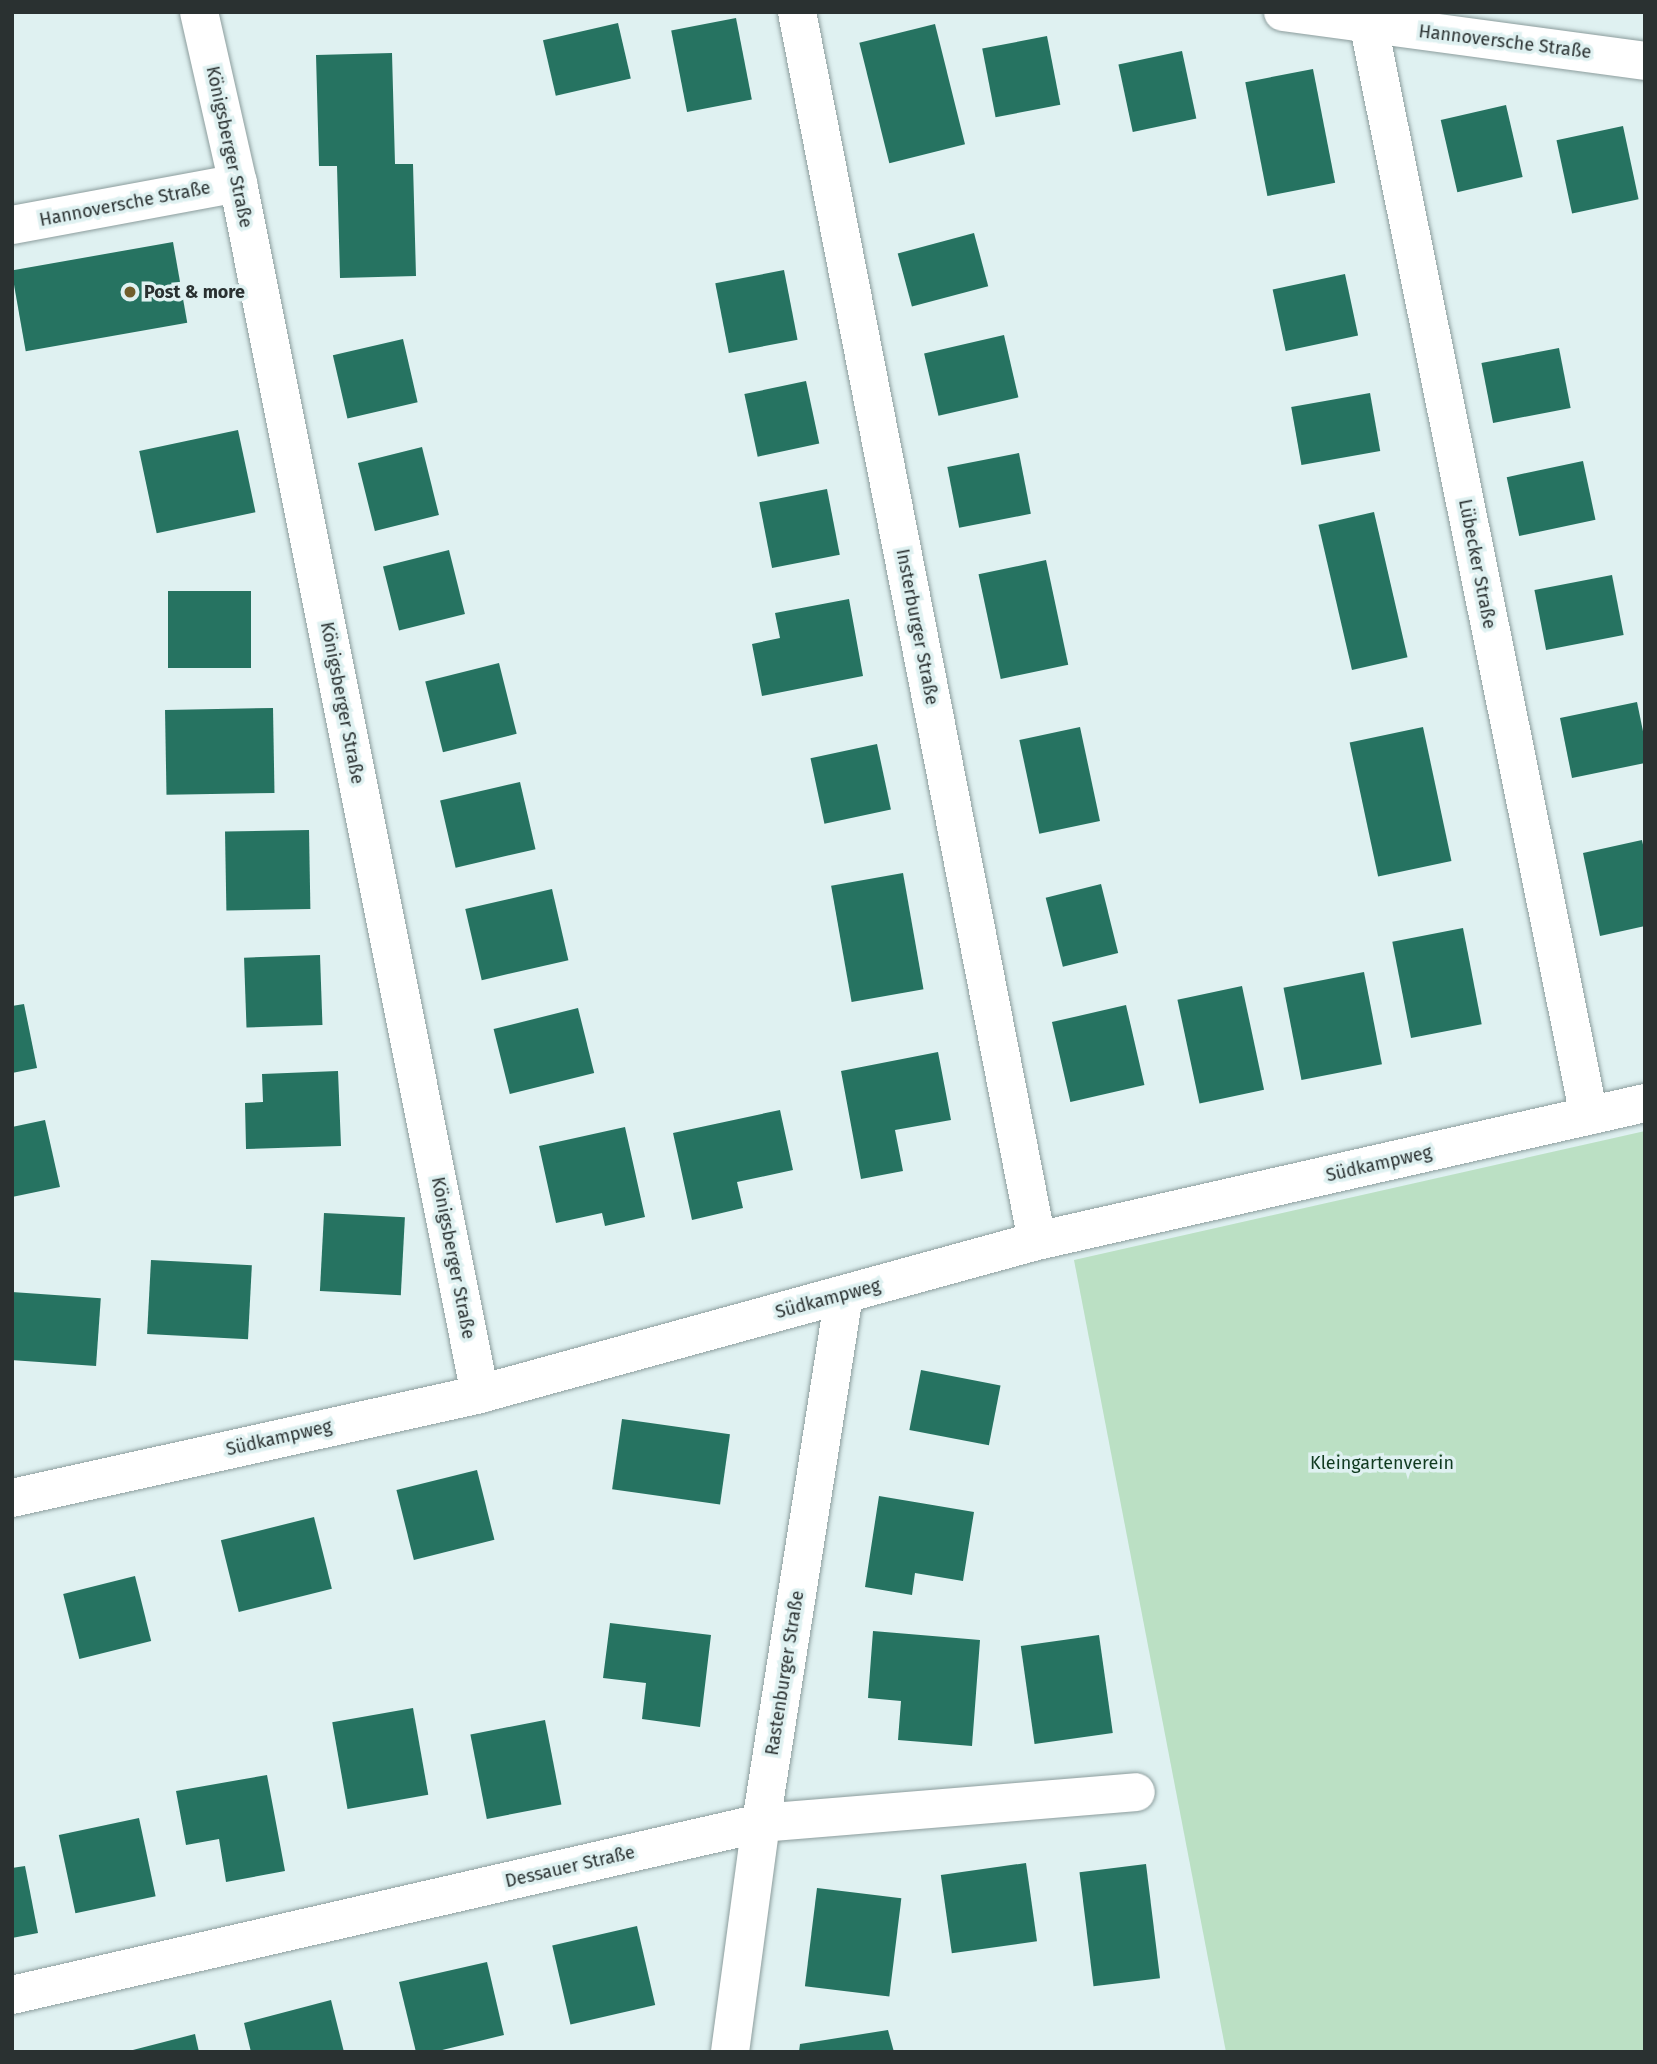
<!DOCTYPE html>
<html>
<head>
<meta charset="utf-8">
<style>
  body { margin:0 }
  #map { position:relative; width:1657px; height:2064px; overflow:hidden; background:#dff1f1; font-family:"Fira Sans",sans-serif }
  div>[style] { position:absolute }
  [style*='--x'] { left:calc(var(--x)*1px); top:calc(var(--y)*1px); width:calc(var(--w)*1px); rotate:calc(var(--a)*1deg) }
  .green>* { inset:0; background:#bbe0c4 }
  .building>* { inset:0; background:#267361; transform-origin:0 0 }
  .roads { filter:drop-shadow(0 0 2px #8c9d9d) drop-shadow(0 0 2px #8c9d9d) }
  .minor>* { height:38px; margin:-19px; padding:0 19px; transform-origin:19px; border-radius:19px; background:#fff }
  .dots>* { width:19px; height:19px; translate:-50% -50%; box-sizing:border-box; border:4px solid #dff1f1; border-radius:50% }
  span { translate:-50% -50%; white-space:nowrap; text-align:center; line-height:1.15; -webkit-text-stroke:7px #dff1f1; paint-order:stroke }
  .street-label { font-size:18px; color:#2a3131 }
  .poi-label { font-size:18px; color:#2a3131; font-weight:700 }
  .left { translate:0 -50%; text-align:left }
  .park-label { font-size:18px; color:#103a20 }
  .frame { position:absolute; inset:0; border:14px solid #2a3131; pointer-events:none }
</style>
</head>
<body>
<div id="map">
  <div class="green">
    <i style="clip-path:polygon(1645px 1131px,1645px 2052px,1226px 2052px,1074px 1260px)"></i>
  </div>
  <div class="building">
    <i style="left:736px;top:18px;width:83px;height:66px;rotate:79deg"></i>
    <i style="left:618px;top:23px;width:57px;height:77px;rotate:77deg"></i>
    <i style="left:935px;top:24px;width:124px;height:78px;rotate:76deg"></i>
    <i style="left:1047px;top:36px;width:70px;height:66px;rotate:79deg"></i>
    <i style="left:1182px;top:51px;width:69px;height:65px;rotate:78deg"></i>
    <i style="clip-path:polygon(392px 53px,395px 164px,413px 164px,416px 276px,340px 278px,337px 166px,319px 166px,316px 55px)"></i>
    <i style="left:1313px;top:69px;width:116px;height:69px;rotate:79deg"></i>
    <i style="left:1506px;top:105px;width:74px;height:67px;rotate:77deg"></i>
    <i style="left:1623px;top:126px;width:75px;height:68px;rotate:78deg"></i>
    <i style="left:974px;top:233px;width:55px;height:79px;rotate:75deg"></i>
    <i style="left:173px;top:242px;width:82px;height:164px;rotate:80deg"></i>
    <i style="left:784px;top:270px;width:71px;height:70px;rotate:79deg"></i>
    <i style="left:1345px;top:274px;width:63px;height:74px;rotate:78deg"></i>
    <i style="left:1004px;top:335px;width:64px;height:82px;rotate:77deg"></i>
    <i style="left:403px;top:339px;width:65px;height:72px;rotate:77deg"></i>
    <i style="left:1559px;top:348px;width:61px;height:79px;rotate:79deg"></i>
    <i style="left:806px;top:381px;width:64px;height:63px;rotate:78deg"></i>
    <i style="left:1370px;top:393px;width:59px;height:80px;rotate:80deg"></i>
    <i style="left:238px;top:430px;width:84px;height:101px;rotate:78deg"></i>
    <i style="left:422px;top:447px;width:70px;height:66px;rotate:76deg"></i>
    <i style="left:1019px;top:453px;width:62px;height:73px;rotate:79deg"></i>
    <i style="left:1583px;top:461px;width:60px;height:78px;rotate:78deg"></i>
    <i style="left:827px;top:489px;width:67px;height:69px;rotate:79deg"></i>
    <i style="left:1374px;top:512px;width:149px;height:57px;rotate:77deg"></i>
    <i style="left:449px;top:550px;width:66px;height:68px;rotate:76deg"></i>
    <i style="left:1046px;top:560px;width:107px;height:69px;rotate:78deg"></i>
    <i style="left:1612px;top:575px;width:61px;height:79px;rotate:79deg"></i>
    <i style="left:168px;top:591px;width:83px;height:77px"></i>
    <i style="clip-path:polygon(849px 599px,863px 676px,762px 696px,752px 644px,780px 638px,775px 613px)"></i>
    <i style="left:499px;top:663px;width:73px;height:76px;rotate:76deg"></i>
    <i style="clip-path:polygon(1637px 702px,1645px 741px,1645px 763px,1572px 778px,1560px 718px)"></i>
    <i style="left:273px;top:708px;width:85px;height:108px;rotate:89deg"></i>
    <i style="left:1080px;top:727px;width:96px;height:62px;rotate:78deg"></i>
    <i style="left:1423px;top:727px;width:137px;height:75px;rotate:78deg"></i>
    <i style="left:877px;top:744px;width:67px;height:68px;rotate:78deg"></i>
    <i style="left:520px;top:782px;width:69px;height:82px;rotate:77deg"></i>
    <i style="left:309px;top:830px;width:79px;height:84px;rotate:89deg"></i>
    <i style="clip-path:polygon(1642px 840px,1645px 854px,1645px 926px,1600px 936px,1583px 853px)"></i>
    <i style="left:903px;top:873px;width:118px;height:73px;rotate:80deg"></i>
    <i style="left:1101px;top:884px;width:71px;height:57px;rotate:76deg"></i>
    <i style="left:552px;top:889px;width:73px;height:89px;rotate:77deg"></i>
    <i style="left:1463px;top:928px;width:98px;height:72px;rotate:79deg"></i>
    <i style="left:320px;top:955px;width:70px;height:76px;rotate:88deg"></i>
    <i style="left:1364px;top:972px;width:94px;height:82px;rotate:79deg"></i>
    <i style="left:1242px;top:986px;width:106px;height:66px;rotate:78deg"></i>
    <i style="clip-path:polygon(24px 1004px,37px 1068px,12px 1073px,12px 1006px)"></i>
    <i style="left:1126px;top:1005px;width:82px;height:76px;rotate:77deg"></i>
    <i style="left:578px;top:1008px;width:67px;height:87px;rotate:76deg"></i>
    <i style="clip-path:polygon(938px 1052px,951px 1120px,895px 1130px,903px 1171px,861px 1179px,841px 1071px)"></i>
    <i style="clip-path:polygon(338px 1071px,341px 1146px,246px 1149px,245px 1103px,263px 1102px,262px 1074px)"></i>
    <i style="clip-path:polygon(780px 1110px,793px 1170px,737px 1182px,743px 1208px,692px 1220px,673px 1133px)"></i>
    <i style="clip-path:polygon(45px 1120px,60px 1187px,12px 1197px,12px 1127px)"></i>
    <i style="clip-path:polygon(625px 1127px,645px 1217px,605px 1226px,602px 1213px,556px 1223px,539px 1146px)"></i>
    <i style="left:324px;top:1213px;width:81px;height:78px;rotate:3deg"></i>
    <i style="left:151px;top:1260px;width:101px;height:74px;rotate:3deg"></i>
    <i style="left:12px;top:1292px;width:89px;height:68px;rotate:4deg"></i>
    <i style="left:921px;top:1370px;width:81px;height:61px;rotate:11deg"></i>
    <i style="left:622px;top:1419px;width:109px;height:71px;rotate:8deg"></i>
    <i style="left:477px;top:1470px;width:72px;height:83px;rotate:76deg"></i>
    <i style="clip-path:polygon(879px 1496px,974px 1512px,963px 1581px,915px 1573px,912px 1595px,865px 1587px)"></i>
    <i style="left:314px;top:1517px;width:74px;height:96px;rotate:76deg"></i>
    <i style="left:135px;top:1576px;width:67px;height:74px;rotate:76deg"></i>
    <i style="clip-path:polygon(610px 1623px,711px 1635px,700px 1727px,642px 1719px,646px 1683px,603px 1678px)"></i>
    <i style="clip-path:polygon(873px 1631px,980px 1640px,972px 1746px,898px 1740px,901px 1701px,868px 1698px)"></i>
    <i style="left:1099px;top:1635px;width:99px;height:79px;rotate:82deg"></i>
    <i style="left:413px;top:1708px;width:88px;height:82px;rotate:80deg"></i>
    <i style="left:545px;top:1720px;width:86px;height:76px;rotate:79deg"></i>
    <i style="clip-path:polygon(267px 1775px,285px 1871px,226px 1882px,219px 1839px,186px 1845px,176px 1791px)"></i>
    <i style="left:139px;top:1818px;width:80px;height:82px;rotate:78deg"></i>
    <i style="left:1026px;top:1863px;width:79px;height:86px;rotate:82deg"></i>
    <i style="left:1146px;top:1864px;width:115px;height:67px;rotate:83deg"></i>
    <i style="clip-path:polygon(25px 1866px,38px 1933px,12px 1938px,12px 1868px)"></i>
    <i style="left:817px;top:1888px;width:85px;height:99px;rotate:7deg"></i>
    <i style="left:637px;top:1926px;width:81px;height:87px;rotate:77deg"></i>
    <i style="clip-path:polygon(487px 1962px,504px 2035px,434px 2052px,416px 2052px,399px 1982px)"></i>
    <i style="clip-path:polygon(331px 2000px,344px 2052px,251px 2052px,244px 2023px)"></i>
    <i style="clip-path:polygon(888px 2030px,894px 2052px,799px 2052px,800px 2044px)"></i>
    <i style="clip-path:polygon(195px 2034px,199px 2052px,129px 2052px,129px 2051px)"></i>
  </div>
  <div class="roads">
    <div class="minor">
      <i style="--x:199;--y:12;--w:175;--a:77.2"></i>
      <i style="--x:238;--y:183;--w:1235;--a:78.7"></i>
      <i style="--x:797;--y:12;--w:1252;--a:78.95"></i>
      <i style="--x:1283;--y:12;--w:365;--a:7.7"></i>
      <i style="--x:1366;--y:12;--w:1126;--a:78.58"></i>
      <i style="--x:12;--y:225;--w:230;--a:-10.5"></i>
      <i style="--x:12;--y:1498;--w:479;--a:-12.5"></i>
      <i style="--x:480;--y:1394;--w:578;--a:-15.36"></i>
      <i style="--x:1037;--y:1241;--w:623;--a:-12.79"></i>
      <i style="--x:12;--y:1995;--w:768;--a:-12.93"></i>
      <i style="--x:761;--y:1823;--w:376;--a:-4.7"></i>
      <i style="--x:730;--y:2052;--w:231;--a:-82.3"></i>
      <i style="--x:761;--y:1823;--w:534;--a:-81.07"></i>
    </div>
  </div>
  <div class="dots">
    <i style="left:130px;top:292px;background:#715e2c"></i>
  </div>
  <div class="street-label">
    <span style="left:1505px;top:42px;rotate:7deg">Hannoversche Straße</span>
    <span style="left:229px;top:147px;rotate:78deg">Königsberger Straße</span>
    <span style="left:125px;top:204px;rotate:-11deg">Hannoversche Straße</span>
    <span style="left:1477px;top:564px;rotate:79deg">Lübecker Straße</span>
    <span style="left:917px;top:627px;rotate:79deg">Insterburger Straße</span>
    <span style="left:342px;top:703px;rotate:79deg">Königsberger Straße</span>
    <span style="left:1379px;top:1164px;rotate:-13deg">Südkampweg</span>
    <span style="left:453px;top:1258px;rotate:79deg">Königsberger Straße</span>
    <span style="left:828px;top:1299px;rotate:-15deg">Südkampweg</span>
    <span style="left:279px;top:1438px;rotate:-13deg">Südkampweg</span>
    <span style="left:785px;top:1673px;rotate:-81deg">Rastenburger Straße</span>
    <span style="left:570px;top:1867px;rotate:-13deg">Dessauer Straße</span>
  </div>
  <div class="poi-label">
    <span class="left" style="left:144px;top:292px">Post &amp; more</span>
  </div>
  <div class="park-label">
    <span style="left:1382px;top:1463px">Kleingartenverein</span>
  </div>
  <div class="frame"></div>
</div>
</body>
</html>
